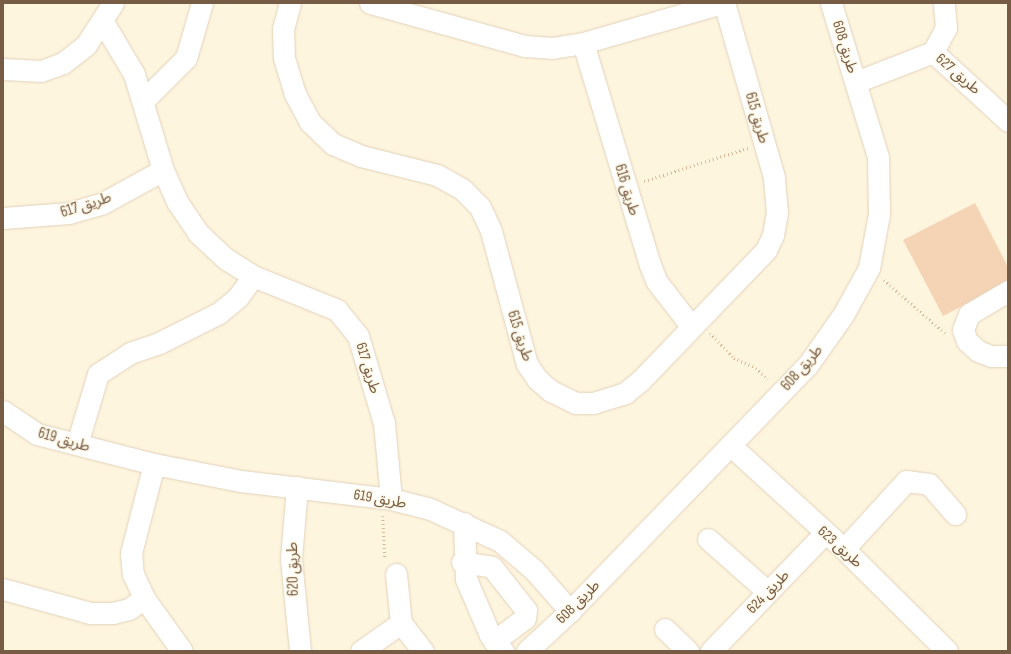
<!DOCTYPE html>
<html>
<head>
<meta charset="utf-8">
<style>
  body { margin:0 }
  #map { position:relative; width:1011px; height:654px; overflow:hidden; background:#fef5df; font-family:"Sofia Sans Condensed","Noto Sans Arabic",sans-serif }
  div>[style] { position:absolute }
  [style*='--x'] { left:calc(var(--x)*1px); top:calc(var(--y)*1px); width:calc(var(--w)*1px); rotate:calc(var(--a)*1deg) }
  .building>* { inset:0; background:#f5d4b5 }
  .path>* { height:2.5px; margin-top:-1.25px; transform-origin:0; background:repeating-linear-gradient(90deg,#dab798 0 1px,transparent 0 4px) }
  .roads { filter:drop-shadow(0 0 1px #e2d1ba) drop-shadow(0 0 1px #e2d1ba) }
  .minor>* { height:21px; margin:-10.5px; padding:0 10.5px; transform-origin:10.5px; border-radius:10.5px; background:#fff }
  span { translate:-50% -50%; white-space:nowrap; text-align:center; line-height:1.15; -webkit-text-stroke:3px #fff8e7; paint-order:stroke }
  .street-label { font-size:15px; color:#765b45 }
  .frame { position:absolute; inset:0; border:4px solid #765b45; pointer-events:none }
</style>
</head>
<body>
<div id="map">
  <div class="building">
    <i style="clip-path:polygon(975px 203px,1008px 267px,1008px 282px,943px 316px,903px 240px)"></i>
  </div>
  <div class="path">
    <i style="--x:644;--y:181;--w:109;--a:-17.6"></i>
    <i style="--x:884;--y:280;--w:81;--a:41"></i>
    <i style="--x:710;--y:333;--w:35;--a:46"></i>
    <i style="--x:734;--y:358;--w:24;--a:24"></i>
    <i style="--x:756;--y:368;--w:16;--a:43"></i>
    <i style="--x:383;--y:516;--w:43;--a:87.3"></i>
  </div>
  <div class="roads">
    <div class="minor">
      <i style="--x:290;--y:3;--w:27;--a:105"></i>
      <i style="--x:283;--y:29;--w:29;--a:88"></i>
      <i style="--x:284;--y:58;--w:38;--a:73"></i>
      <i style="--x:295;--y:94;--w:32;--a:62"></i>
      <i style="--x:310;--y:122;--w:32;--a:44"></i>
      <i style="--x:333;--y:144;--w:30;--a:23"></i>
      <i style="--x:361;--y:156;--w:78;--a:14"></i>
      <i style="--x:437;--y:175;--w:29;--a:29"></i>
      <i style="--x:462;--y:189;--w:25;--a:45"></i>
      <i style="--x:480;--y:207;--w:26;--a:65"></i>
      <i style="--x:491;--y:231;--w:138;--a:74.9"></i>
      <i style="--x:527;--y:364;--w:18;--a:56"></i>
      <i style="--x:537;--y:379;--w:18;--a:41"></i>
      <i style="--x:551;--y:391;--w:28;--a:26"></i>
      <i style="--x:576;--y:403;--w:17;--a:0"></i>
      <i style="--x:593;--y:403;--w:34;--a:-17"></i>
      <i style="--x:625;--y:393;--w:21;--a:-39"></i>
      <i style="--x:641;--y:380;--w:180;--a:-46.1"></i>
      <i style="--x:766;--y:250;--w:17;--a:-65"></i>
      <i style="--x:773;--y:235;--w:22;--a:-80"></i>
      <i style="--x:777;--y:213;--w:36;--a:-95"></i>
      <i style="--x:774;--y:177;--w:181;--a:-106"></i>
      <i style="--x:370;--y:3;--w:161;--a:15.5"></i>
      <i style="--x:525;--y:46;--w:27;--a:4"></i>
      <i style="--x:552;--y:48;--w:31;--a:-9"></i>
      <i style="--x:583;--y:43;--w:145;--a:-16.1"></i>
      <i style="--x:103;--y:22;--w:61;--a:59.2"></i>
      <i style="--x:134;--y:74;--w:100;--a:73.2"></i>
      <i style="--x:163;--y:170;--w:36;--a:66"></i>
      <i style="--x:178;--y:203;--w:36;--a:56"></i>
      <i style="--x:198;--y:233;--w:38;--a:43"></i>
      <i style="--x:226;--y:259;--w:32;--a:32"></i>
      <i style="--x:253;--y:276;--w:91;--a:22"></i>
      <i style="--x:337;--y:310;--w:33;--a:51"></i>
      <i style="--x:358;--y:336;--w:91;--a:73.4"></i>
      <i style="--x:384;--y:423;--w:76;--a:84.7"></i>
      <i style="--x:583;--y:43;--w:232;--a:73.2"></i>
      <i style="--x:650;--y:265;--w:18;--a:68"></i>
      <i style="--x:657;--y:282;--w:56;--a:52.3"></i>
      <i style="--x:933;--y:52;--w:27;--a:-62"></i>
      <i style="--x:946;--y:28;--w:25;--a:-95"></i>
      <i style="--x:3;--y:69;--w:38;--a:3"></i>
      <i style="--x:41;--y:71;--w:23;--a:-20"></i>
      <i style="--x:63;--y:63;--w:29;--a:-38"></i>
      <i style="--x:86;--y:45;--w:50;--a:-57.3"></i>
      <i style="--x:856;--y:82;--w:83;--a:-21.3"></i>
      <i style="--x:933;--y:52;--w:102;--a:42.6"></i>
      <i style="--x:143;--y:101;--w:61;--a:-45"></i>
      <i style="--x:186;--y:58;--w:57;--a:-73.8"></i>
      <i style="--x:3;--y:218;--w:66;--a:-4.3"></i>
      <i style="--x:69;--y:213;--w:35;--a:-16"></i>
      <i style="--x:103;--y:203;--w:68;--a:-28.8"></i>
      <i style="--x:1008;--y:291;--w:45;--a:149.5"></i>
      <i style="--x:969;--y:314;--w:17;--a:111"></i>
      <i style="--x:963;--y:330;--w:12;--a:70"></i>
      <i style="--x:967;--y:341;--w:15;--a:42"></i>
      <i style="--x:978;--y:351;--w:14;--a:21"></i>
      <i style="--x:991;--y:356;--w:17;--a:0"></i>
      <i style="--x:3;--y:411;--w:41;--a:34.1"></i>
      <i style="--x:37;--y:434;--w:121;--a:14.4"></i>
      <i style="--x:154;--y:464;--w:89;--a:11.1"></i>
      <i style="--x:241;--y:481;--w:151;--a:6.8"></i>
      <i style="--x:391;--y:499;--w:38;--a:14"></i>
      <i style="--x:428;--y:508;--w:79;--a:24.6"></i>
      <i style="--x:500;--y:541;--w:45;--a:40.5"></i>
      <i style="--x:534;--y:570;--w:55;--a:48.7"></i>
      <i style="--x:77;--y:444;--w:73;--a:-73.3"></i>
      <i style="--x:98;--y:374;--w:38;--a:-33"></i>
      <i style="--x:130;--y:353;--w:31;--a:-19"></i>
      <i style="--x:159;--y:343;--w:67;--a:-26.6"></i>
      <i style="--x:219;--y:313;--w:25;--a:-40"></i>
      <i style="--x:238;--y:297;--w:26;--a:-54"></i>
      <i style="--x:730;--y:445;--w:154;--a:42.4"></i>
      <i style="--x:844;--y:549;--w:145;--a:44.7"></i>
      <i style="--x:154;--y:464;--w:92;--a:104.5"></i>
      <i style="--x:131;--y:553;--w:21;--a:85"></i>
      <i style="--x:133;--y:574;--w:26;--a:65"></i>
      <i style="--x:144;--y:598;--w:65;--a:54.4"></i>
      <i style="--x:297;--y:487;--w:72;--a:94.8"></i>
      <i style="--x:291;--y:559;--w:92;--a:84.4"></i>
      <i style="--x:464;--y:523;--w:56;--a:88"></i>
      <i style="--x:466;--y:579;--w:61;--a:66.8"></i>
      <i style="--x:490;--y:635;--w:21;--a:51"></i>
      <i style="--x:708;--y:539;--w:80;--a:41.5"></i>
      <i style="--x:844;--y:549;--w:92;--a:-47.6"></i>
      <i style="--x:906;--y:481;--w:23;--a:7"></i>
      <i style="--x:929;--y:484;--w:40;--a:49"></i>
      <i style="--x:462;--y:562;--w:30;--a:9"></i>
      <i style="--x:492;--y:567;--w:55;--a:51.7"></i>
      <i style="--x:526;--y:610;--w:8;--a:97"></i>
      <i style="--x:525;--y:618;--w:39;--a:143"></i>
      <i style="--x:396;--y:574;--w:49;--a:84.2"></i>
      <i style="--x:401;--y:623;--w:36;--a:52"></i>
      <i style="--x:3;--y:589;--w:90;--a:15.4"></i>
      <i style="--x:90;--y:613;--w:23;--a:0"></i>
      <i style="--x:113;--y:613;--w:16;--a:-14"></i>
      <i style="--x:129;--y:609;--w:19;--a:-36"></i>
      <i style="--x:665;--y:629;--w:32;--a:44"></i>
      <i style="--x:361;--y:651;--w:49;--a:-35"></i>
      <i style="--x:527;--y:651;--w:59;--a:-42.9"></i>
      <i style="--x:570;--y:611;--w:341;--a:-46"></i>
      <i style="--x:807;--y:366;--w:62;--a:-54.8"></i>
      <i style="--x:843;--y:315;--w:54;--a:-61"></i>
      <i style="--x:869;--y:268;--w:55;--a:-79.5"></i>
      <i style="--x:879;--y:214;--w:57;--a:-91"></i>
      <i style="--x:878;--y:157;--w:161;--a:-107"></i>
      <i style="--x:711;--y:651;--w:164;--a:-46"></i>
    </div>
  </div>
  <div class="street-label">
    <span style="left:845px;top:47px;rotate:73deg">طريق 608</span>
    <span style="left:958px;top:74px;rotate:41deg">طريق 627</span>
    <span style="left:757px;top:118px;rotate:74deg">طريق 615</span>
    <span style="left:627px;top:190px;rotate:73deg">طريق 616</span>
    <span style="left:86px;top:205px;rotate:-18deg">طريق 617</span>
    <span style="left:520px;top:336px;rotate:72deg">طريق 615</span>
    <span style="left:368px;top:368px;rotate:73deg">طريق 617</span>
    <span style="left:802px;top:368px;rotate:-49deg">طريق 608</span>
    <span style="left:64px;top:440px;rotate:16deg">طريق 619</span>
    <span style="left:380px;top:499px;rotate:10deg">طريق 619</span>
    <span style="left:840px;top:547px;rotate:42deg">طريق 623</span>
    <span style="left:293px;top:569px;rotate:-91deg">طريق 620</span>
    <span style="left:768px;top:592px;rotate:-46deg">طريق 624</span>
    <span style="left:578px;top:602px;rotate:-45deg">طريق 608</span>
  </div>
  <div class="frame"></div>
</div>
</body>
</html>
